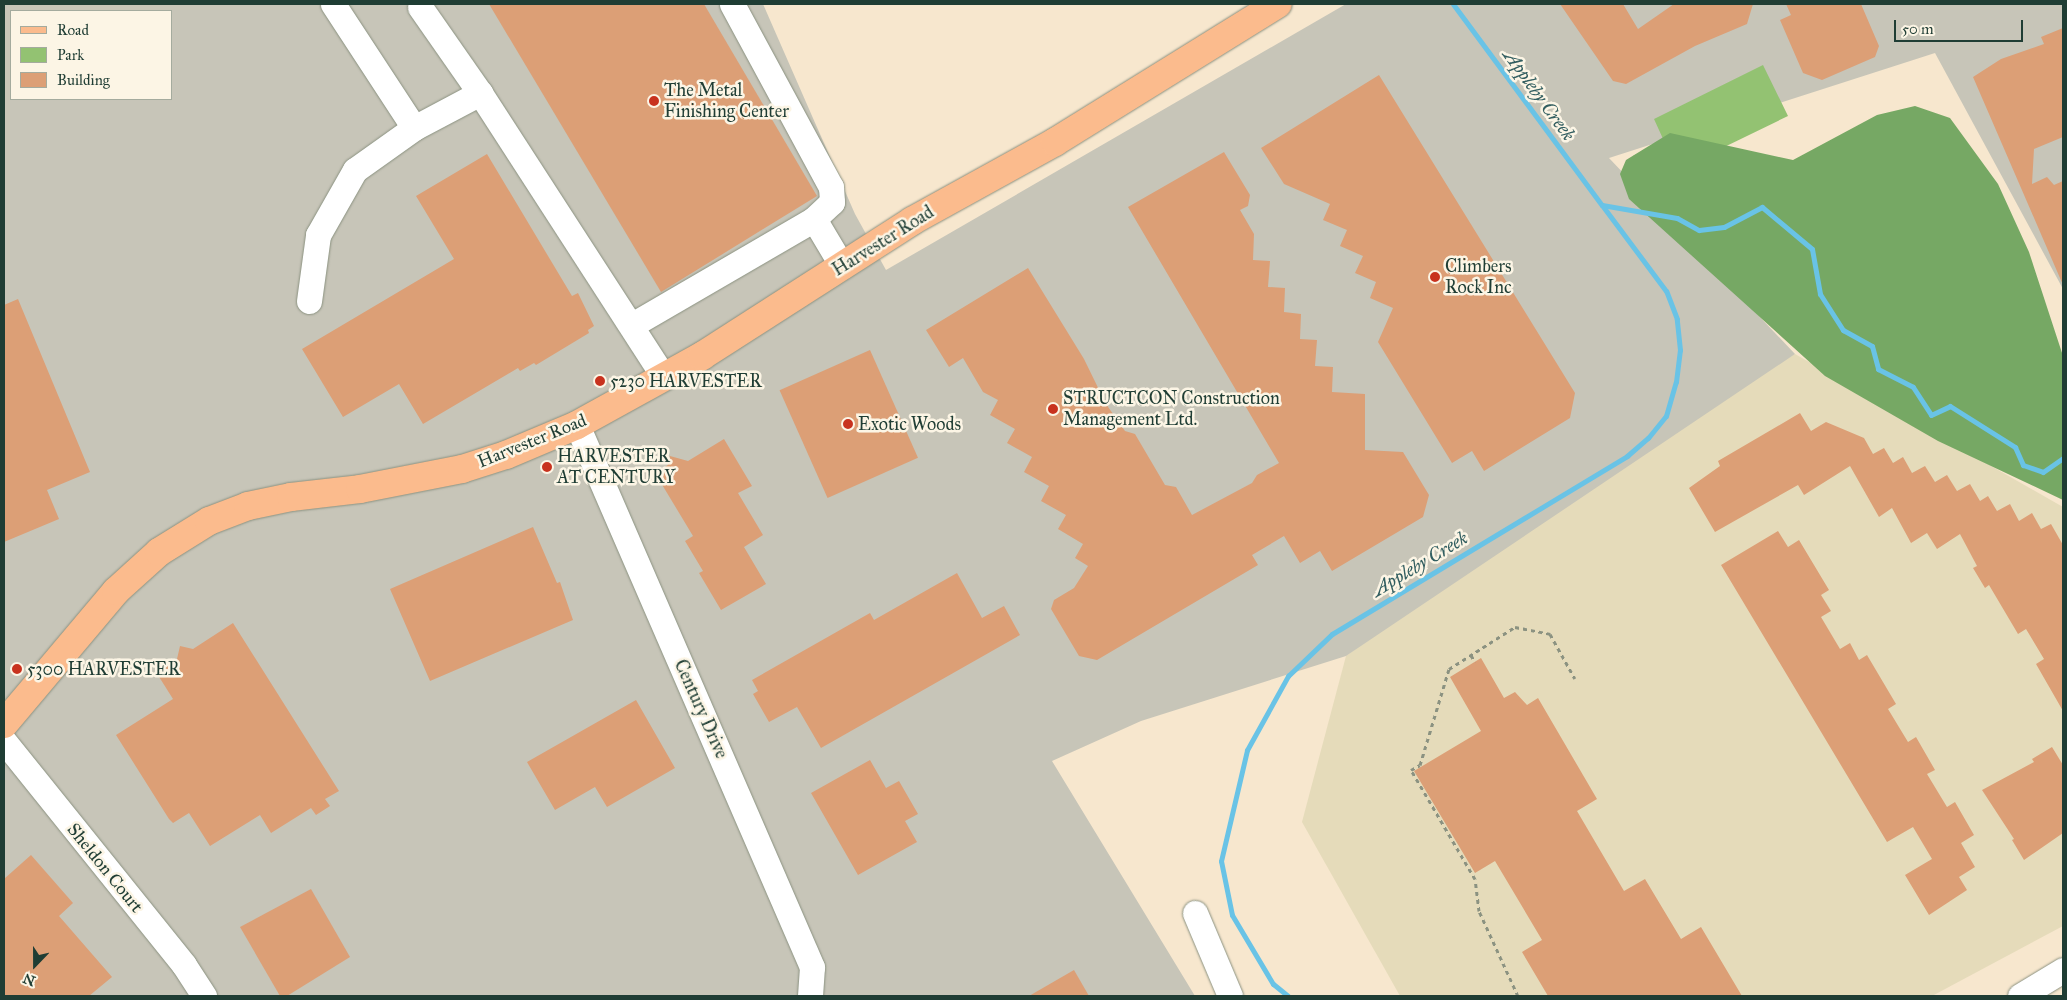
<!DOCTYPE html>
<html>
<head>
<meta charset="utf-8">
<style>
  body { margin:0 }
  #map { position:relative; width:2067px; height:1000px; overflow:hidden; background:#f7e7ce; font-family:"IM FELL Great Primer",serif }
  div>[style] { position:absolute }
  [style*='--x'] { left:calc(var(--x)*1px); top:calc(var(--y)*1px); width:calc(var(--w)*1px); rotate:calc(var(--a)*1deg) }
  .built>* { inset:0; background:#e5dbba }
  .industrial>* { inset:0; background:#c7c5b8 }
  .green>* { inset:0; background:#93c272 }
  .forest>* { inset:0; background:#76a864 }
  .stream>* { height:5px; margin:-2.5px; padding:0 2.5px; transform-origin:2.5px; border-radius:2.5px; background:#69c3e6 }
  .building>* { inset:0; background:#dc9f76; transform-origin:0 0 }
  .path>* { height:3px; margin-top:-1.5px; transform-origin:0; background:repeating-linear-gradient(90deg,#8b9281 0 4px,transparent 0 8px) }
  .roads { filter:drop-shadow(0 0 1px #8b9281) drop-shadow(0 0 1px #8b9281) }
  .minor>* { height:25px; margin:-12.5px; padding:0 12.5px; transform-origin:12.5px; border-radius:12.5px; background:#fff }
  .major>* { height:28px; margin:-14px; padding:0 14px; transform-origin:14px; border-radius:14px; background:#fbbb8d }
  .dots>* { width:14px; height:14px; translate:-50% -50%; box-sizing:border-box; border:2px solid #fcf5e5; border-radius:50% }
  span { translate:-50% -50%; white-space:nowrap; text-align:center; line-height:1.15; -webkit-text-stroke:5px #fcf5e5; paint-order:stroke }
  .poi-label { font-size:18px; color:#1f3d34 }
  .left { translate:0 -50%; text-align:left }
  .street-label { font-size:18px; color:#1f3d34 }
  .water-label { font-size:19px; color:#325e60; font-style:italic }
  .frame { position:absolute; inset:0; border:5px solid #1f3d34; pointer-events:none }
  .legend { position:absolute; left:10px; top:10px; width:162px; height:90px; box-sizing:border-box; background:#fcf5e5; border:1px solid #a4ab9e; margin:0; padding:6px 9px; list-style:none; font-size:15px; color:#1f3d34 }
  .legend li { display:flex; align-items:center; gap:10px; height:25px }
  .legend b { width:25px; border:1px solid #a4ab9e }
  .north { position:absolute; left:10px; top:940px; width:50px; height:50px; -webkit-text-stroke:4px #fcf5e5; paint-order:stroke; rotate:202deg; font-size:14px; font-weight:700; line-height:20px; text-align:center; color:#1f3d34 }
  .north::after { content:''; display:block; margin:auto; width:18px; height:22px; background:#1f3d34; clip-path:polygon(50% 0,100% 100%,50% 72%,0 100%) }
  .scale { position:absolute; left:1894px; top:20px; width:129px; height:22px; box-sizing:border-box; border:2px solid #1f3d34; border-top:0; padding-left:6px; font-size:15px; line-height:18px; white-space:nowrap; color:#1f3d34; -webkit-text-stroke:4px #fcf5e5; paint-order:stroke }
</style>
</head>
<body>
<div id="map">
  <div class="built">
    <i style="clip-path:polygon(1795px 354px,2063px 507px,2063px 926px,1932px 996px,1400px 996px,1302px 822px,1346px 656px,1599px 470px)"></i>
  </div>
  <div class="industrial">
    <i style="clip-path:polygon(evenodd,4px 4px,763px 4px,855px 214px,886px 270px,1346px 4px,2063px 4px,2063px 289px,1935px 53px,1609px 158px,1795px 354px,1346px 656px,1141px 721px,1052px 761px,1195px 996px,4px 996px,4px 4px,11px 11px,171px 11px,171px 99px,11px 99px,11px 11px)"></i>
  </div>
  <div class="green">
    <i style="clip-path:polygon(1763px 65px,1788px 116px,1648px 184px,1633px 156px,1664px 141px,1654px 119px)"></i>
  </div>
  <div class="forest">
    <i style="clip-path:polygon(1915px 106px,1950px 118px,1998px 184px,2029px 252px,2063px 356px,2063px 500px,1938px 441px,1825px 376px,1629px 199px,1620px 174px,1626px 160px,1670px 133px,1793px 160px,1877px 115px)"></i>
  </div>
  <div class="stream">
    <i style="--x:1453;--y:4;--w:250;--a:53.5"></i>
    <i style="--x:1602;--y:205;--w:76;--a:9.8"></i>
    <i style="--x:1677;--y:218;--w:25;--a:29"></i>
    <i style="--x:1699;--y:230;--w:25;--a:-7"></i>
    <i style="--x:1724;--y:227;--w:43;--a:-27.8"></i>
    <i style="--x:1762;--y:207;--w:65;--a:40"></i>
    <i style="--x:1812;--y:249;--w:46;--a:79.9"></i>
    <i style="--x:1820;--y:294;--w:43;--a:57.4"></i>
    <i style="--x:1843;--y:330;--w:33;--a:29"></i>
    <i style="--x:1872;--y:346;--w:24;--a:75"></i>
    <i style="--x:1878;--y:369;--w:39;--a:27"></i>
    <i style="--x:1913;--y:387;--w:33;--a:57"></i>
    <i style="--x:1931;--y:415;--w:21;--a:-25"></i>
    <i style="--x:1950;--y:406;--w:77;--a:32.2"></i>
    <i style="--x:2015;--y:447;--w:20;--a:66"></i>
    <i style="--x:2023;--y:465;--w:21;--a:19"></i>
    <i style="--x:2043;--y:472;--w:24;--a:-35"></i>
    <i style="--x:1288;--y:996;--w:19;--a:-141"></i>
    <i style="--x:1273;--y:984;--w:80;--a:-120.7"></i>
    <i style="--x:1232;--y:915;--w:55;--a:-101.5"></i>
    <i style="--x:1221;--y:861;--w:114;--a:-76.8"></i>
    <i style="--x:1247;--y:750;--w:85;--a:-61"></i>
    <i style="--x:1288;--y:676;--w:61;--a:-43.7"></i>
    <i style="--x:1332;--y:634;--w:345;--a:-31.1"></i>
    <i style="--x:1627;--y:456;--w:28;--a:-41"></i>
    <i style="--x:1648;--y:438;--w:28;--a:-51"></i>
    <i style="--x:1666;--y:416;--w:35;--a:-74"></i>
    <i style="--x:1676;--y:382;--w:32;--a:-83"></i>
    <i style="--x:1680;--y:350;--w:31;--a:-96"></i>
    <i style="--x:1677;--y:319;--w:30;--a:-111"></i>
    <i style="--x:1666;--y:291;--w:107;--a:-126.7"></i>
  </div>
  <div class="building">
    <i style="clip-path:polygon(489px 4px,704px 4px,817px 196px,661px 292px)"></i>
    <i style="clip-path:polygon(1560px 4px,1623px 4px,1638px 29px,1674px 4px,1753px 4px,1747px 24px,1695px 46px,1626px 84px,1613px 81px)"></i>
    <i style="clip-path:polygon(1786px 4px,1861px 4px,1879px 46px,1875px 57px,1822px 80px,1803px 73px,1780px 20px,1791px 15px)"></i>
    <i style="clip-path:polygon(2063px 28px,2063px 137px,2034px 149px,2032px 184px,2047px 177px,2054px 185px,2063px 181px,2063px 285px,1973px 77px,2001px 59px,2044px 44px,2041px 37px)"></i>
    <i style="clip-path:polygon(1379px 75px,1575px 393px,1570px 418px,1484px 471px,1472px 451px,1452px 463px,1378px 342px,1393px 308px,1370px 298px,1376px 282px,1355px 273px,1363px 256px,1340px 246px,1347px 230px,1323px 220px,1330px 204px,1284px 184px,1261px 148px)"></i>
    <i style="clip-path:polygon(1224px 152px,1250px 195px,1248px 206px,1240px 210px,1254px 234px,1253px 260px,1270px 261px,1268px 287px,1285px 288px,1284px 312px,1301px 314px,1300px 339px,1317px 340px,1315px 366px,1333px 367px,1332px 392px,1365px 394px,1365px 450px,1403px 452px,1429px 495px,1423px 517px,1332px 571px,1320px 551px,1300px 563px,1284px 536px,1252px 555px,1258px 565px,1097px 660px,1079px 656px,1051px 609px,1054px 600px,1074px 588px,1088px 566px,1075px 558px,1083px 544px,1058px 529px,1066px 515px,1041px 501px,1049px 486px,1024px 472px,1032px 457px,1007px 443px,1015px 429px,990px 415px,998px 400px,983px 392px,963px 358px,949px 367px,926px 330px,1028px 268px,1084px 359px,1106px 404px,1125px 431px,1135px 434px,1165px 485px,1176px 487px,1192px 515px,1252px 483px,1257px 475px,1279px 463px,1128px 207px)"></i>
    <i style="clip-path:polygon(487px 154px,572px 296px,578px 293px,594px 326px,588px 330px,589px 333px,536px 365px,534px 363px,520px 371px,518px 368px,423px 424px,399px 384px,343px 417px,302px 349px,454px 259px,416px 196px)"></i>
    <i style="clip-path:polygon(18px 299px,90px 472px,47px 490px,59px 519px,4px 542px,4px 305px)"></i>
    <i style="left:870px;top:350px;width:118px;height:99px;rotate:66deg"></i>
    <i style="clip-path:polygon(1800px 413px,1811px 431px,1826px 422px,1864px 438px,1873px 454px,1884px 448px,1893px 463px,1903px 457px,1912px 473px,1925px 466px,1935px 482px,1947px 475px,1957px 491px,1970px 484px,1980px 501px,1988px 496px,1997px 511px,2010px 504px,2019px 521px,2032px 513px,2041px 529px,2051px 524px,2063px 545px,2063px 711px,2036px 664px,2044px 659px,2026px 629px,2018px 634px,1989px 585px,1985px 588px,1973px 568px,1977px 566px,1960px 534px,1937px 549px,1927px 533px,1911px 543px,1892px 508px,1879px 517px,1850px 466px,1804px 495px,1798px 485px,1715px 532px,1689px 488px,1720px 466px,1718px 461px)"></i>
    <i style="clip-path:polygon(724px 439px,752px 486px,738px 493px,763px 535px,744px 547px,766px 584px,721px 610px,699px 573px,703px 571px,685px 541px,693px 536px,655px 473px,668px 465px,670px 456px,688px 461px)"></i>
    <i style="clip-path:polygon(533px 527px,557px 583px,560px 582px,573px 620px,430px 681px,390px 589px)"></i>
    <i style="clip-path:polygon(1778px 531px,1788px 547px,1799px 540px,1829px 590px,1821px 595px,1831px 611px,1821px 617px,1840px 649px,1850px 643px,1859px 660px,1867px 655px,1896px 704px,1888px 709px,1908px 742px,1916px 737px,1935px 770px,1927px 774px,1947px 807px,1955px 802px,1974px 835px,1961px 843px,1975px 867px,1959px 877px,1967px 890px,1929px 915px,1905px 875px,1932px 859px,1913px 827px,1887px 842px,1721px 565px)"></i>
    <i style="clip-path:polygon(957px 573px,982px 618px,1004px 606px,1020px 635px,821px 748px,797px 707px,769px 722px,753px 694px,758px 691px,752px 680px,870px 613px,874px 620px)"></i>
    <i style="clip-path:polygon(233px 623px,339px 791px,325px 799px,330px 806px,316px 815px,311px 808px,271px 833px,260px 815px,210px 846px,189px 813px,173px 823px,169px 819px,116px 735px,173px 699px,156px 672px,177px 659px,180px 646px,193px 649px)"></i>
    <i style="clip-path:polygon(1481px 658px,1504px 698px,1515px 692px,1527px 705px,1538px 698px,1597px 799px,1577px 811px,1624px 891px,1645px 879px,1681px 939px,1701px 927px,1742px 996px,1548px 996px,1522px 952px,1542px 940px,1495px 861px,1475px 873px,1414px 771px,1481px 731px,1450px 677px)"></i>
    <i style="clip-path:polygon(636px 700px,675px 768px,607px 807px,595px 787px,555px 810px,527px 762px)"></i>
    <i style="clip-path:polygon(2052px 747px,2063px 765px,2063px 833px,2024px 860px,2012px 840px,2014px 839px,1982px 790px,2034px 762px,2032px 759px)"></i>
    <i style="clip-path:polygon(870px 760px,886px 788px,899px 781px,918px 814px,905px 821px,917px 842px,858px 875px,811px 793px)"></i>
    <i style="clip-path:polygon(31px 855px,73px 903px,59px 916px,112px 977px,89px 996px,4px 996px,4px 879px)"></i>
    <i style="clip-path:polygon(311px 889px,350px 957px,287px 996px,280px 996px,240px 927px)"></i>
    <i style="clip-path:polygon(1074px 970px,1089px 996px,1029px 996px)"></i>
  </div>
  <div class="path">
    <i style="--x:1471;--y:655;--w:8;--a:60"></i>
    <i style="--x:1518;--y:996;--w:94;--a:-114.6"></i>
    <i style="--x:1479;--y:911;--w:32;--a:-97"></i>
    <i style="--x:1475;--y:879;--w:126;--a:-120.4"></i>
    <i style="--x:1411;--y:770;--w:10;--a:-29"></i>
    <i style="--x:1420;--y:765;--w:100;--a:-73.2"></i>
    <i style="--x:1449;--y:669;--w:78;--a:-32.5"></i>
    <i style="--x:1515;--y:627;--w:36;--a:11"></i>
    <i style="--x:1550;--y:634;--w:51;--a:60.9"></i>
  </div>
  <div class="roads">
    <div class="minor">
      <i style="--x:333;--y:4;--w:148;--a:56.8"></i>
      <i style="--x:414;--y:128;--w:75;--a:-27.9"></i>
      <i style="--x:480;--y:93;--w:338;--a:57.1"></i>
      <i style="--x:732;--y:4;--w:208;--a:61.6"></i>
      <i style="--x:831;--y:187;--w:15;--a:86"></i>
      <i style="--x:832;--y:202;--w:25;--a:137"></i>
      <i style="--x:814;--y:219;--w:55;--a:59.2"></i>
      <i style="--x:420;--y:7;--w:105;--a:55.1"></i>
      <i style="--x:309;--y:301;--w:67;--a:-82.2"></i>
      <i style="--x:318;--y:235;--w:75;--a:-60.4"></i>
      <i style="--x:355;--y:170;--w:72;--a:-35.4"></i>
      <i style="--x:632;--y:325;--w:211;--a:-30.2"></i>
      <i style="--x:577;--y:425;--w:591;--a:66.56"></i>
      <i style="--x:812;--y:967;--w:29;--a:94"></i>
      <i style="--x:4;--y:741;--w:287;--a:51.2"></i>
      <i style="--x:184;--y:965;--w:37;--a:57"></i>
      <i style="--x:1195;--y:913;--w:90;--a:67.1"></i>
      <i style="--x:2020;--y:996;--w:50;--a:-31.2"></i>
    </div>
    <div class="major">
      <i style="--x:4;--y:724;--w:174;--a:-49.9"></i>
      <i style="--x:116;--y:591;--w:58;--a:-42.2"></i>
      <i style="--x:159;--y:552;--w:59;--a:-31.8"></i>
      <i style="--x:209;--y:521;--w:42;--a:-21"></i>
      <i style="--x:248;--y:506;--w:44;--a:-11.8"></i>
      <i style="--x:291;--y:497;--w:69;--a:-6.6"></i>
      <i style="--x:360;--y:489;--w:104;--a:-11.1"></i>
      <i style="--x:462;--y:469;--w:46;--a:-17.7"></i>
      <i style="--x:506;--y:455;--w:77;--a:-22.9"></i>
      <i style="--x:577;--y:425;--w:143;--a:-28.9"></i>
      <i style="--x:702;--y:356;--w:250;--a:-32.7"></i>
      <i style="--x:912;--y:221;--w:163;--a:-28.9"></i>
      <i style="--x:1055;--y:142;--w:262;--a:-31.8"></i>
    </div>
  </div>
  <div class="dots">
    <i style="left:654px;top:101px;background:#c8321e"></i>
    <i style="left:1435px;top:277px;background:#c8321e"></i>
    <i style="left:600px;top:381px;background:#c8321e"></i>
    <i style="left:1053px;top:409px;background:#c8321e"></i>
    <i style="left:848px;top:424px;background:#c8321e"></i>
    <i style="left:547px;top:467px;background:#c8321e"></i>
    <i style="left:17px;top:669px;background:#c8321e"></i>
  </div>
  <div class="poi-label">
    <span class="left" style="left:664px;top:101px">The Metal<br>Finishing Center</span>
    <span class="left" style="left:1445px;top:277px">Climbers<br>Rock Inc</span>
    <span class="left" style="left:610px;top:381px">5230 HARVESTER</span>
    <span class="left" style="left:1063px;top:409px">STRUCTCON Construction<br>Management Ltd.</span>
    <span class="left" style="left:858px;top:424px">Exotic Woods</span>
    <span class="left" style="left:557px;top:467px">HARVESTER<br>AT CENTURY</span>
    <span class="left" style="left:27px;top:669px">5300 HARVESTER</span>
  </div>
  <div class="street-label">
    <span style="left:883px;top:241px;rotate:-32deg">Harvester Road</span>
    <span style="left:532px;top:441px;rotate:-22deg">Harvester Road</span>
    <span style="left:701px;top:709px;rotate:66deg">Century Drive</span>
    <span style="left:105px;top:868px;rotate:51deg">Sheldon Court</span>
  </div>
  <div class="water-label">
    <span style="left:1539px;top:95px;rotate:54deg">Appleby Creek</span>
    <span style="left:1420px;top:564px;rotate:-31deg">Appleby Creek</span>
  </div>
  <div class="frame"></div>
  <ul class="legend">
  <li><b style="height:6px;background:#fbbb8d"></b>Road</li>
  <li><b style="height:14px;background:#93c272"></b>Park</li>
  <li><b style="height:14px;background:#dc9f76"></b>Building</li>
  </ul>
  <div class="north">N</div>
  <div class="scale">50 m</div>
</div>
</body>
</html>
